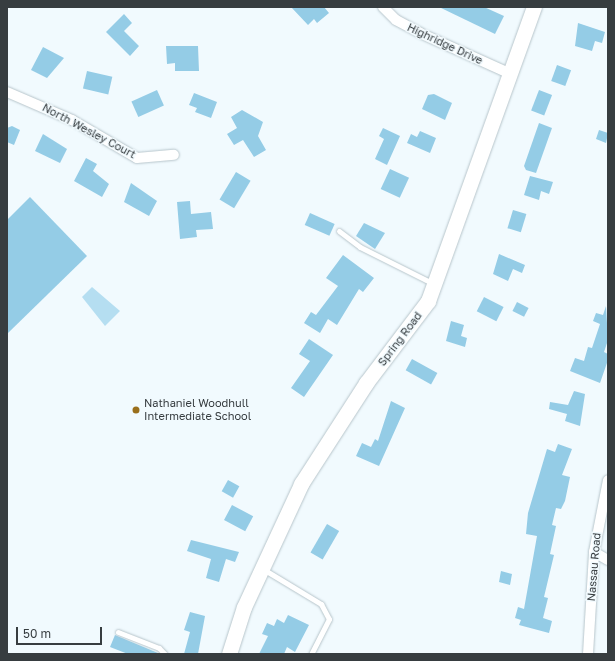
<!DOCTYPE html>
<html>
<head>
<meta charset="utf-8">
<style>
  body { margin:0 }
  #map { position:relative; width:615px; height:661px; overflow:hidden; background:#f1fafe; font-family:"Golos Text",sans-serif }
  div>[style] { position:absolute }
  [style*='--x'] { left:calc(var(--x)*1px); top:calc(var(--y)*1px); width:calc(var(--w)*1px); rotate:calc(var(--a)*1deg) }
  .green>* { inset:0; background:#b5def1 }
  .building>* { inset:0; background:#94cce6; transform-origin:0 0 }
  .roads { filter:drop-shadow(0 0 1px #b7c5cb) drop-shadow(0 0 1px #b7c5cb) }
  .lane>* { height:5px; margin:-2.5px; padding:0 2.5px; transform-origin:2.5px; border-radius:2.5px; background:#fff }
  .street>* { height:10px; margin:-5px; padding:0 5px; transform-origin:5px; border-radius:5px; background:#fff }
  .secondary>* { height:15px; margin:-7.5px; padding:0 7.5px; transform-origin:7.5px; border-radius:7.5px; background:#fff }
  .dots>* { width:11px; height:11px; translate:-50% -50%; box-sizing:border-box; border:2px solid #f1fafe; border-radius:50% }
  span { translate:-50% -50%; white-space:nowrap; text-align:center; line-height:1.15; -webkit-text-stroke:3px #f1fafe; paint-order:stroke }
  .street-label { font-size:11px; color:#373d40 }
  .poi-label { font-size:11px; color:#373d40 }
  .left { translate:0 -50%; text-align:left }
  .frame { position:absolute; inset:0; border:8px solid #373d40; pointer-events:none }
  .scale { position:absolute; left:16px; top:627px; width:86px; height:18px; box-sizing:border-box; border:2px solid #373d40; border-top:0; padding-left:5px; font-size:12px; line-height:14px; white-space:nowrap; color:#373d40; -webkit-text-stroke:3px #f1fafe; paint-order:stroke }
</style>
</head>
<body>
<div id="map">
  <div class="green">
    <i style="clip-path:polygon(92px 287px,120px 311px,105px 326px,82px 297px)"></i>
  </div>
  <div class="building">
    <i style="clip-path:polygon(291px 7px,324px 7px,329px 13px,317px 23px,314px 19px,308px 25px)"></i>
    <i style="clip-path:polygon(439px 7px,484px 7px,504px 16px,495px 34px)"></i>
    <i style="clip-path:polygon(124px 14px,132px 23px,124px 31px,139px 46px,130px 56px,106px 32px)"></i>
    <i style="clip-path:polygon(578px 23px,605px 32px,602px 43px,595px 41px,592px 51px,575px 46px)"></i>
    <i style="clip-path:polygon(166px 46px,198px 46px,199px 71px,175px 71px,175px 63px,167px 64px)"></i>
    <i style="clip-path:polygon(43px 47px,64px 58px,47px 78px,31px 70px)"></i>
    <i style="left:557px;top:65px;width:15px;height:17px;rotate:20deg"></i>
    <i style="left:87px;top:71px;width:26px;height:18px;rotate:13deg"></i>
    <i style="left:157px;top:90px;width:17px;height:28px;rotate:66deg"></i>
    <i style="left:539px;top:90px;width:14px;height:22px;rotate:21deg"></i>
    <i style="clip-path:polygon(194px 93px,217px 102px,211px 118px,195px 112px,197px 108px,189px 105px)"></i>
    <i style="clip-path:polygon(434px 94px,452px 103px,445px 120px,422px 109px,428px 95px)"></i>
    <i style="clip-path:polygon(242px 110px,263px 122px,258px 136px,266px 150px,254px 157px,243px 140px,234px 145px,227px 134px,237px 128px,231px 117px)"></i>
    <i style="clip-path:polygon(539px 123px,552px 128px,536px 173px,526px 170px,524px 166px)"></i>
    <i style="clip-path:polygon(12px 126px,20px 130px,14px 145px,7px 142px,7px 128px)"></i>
    <i style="clip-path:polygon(383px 128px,400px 136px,387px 165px,375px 159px,384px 139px,379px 136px)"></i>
    <i style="clip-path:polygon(599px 130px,608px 133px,606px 143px,596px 139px)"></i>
    <i style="clip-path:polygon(420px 131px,436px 138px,430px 153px,407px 143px,411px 134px,417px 137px)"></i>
    <i style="clip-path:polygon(43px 134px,67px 149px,60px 163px,35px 151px)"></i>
    <i style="clip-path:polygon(86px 158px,97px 164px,93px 171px,109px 184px,102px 197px,74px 181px)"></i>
    <i style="left:390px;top:169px;width:21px;height:22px;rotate:25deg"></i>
    <i style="left:236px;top:172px;width:17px;height:32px;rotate:31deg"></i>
    <i style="clip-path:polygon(530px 176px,553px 182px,549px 194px,541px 191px,539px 200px,524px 195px)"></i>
    <i style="clip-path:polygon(131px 183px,157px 201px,149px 216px,124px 202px)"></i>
    <i style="clip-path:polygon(30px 197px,87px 256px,7px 334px,7px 220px)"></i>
    <i style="clip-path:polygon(190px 201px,191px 214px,211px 212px,213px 229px,196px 230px,197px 237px,180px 239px,177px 202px)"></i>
    <i style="left:513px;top:210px;width:14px;height:19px;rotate:17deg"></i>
    <i style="left:310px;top:213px;width:27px;height:13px;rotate:24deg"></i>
    <i style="clip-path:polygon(364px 223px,385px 233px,375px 249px,356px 236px)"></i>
    <i style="clip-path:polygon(499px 254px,525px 265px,522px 273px,513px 269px,508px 281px,493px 274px)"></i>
    <i style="clip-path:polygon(343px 255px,374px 278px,363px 292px,359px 289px,337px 325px,328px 319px,320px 333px,304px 323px,311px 312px,316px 315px,338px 286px,326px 278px)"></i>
    <i style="left:484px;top:297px;width:22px;height:16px;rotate:27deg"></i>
    <i style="left:517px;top:302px;width:13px;height:10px;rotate:27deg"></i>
    <i style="clip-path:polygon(606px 306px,608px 340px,604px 352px,608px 354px,608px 360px,600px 383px,570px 371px,575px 358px,584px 361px,588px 347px,592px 348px,600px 324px,593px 321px,596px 313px,603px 315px)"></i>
    <i style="clip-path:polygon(451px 321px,464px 325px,461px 336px,467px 338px,465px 347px,446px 341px)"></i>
    <i style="clip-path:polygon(309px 339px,333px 355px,304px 397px,291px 388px,310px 361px,299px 354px)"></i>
    <i style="left:412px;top:359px;width:29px;height:13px;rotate:29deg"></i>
    <i style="clip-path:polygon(574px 391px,585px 394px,580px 426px,565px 421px,567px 414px,549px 409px,550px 402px,568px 405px)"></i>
    <i style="clip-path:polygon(391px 401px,405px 408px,379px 466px,356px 456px,362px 443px,371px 447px,375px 439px,378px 441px)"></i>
    <i style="clip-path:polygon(558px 444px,572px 449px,562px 475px,570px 477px,565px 501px,561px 509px,556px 508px,552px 525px,556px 526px,550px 554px,554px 555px,544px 597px,548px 598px,543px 618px,552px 621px,549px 633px,519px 625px,521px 620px,515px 618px,518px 607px,524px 609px,537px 536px,526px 534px,528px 513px,547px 449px,555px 452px)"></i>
    <i style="left:228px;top:480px;width:13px;height:13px;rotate:29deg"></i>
    <i style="left:232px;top:505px;width:24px;height:17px;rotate:28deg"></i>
    <i style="left:327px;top:524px;width:14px;height:33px;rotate:30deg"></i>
    <i style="clip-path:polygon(191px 540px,239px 552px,235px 562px,226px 559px,219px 582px,206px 578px,211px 559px,187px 551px)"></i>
    <i style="clip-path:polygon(501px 571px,512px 574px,510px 585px,499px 582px)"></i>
    <i style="clip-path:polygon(190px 612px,205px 616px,198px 654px,184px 654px,190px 632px,184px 630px)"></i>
    <i style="clip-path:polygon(288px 615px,309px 625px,295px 652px,287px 647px,284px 654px,259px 654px,268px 636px,262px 634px,267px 623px,274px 626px,277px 619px,284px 623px)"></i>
    <i style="clip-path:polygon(115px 635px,158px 653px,159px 654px,128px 654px,110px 647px)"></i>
  </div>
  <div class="roads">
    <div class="lane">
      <i style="--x:339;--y:231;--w:26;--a:37"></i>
      <i style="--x:360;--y:247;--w:80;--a:26.6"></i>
      <i style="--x:263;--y:569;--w:68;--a:31.1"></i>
      <i style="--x:321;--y:604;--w:17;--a:62"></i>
      <i style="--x:329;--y:619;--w:39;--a:117"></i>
      <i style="--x:118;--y:632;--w:44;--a:21.3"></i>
      <i style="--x:159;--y:648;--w:8;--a:45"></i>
    </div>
    <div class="street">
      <i style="--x:383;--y:7;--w:18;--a:45"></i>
      <i style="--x:396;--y:20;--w:27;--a:28"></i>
      <i style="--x:420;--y:33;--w:100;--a:24.3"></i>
      <i style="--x:7;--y:92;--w:71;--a:23.3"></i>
      <i style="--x:72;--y:120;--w:75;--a:30.3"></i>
      <i style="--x:137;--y:158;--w:37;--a:-5"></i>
      <i style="--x:594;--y:552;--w:16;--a:30"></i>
      <i style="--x:588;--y:654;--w:102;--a:-86.6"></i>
      <i style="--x:594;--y:552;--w:73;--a:-79"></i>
    </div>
    <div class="secondary">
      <i style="--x:229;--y:654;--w:49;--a:-72.3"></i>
      <i style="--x:244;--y:607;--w:136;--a:-65.1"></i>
      <i style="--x:301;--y:484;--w:120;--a:-57.2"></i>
      <i style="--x:366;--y:383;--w:103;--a:-52.9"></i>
      <i style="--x:428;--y:301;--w:313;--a:-70.2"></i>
    </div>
  </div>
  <div class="dots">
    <i style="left:136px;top:410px;background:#996f1c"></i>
  </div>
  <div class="street-label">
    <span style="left:445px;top:44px;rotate:25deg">Highridge Drive</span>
    <span style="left:89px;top:131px;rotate:28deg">North Wesley Court</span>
    <span style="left:400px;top:339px;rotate:-53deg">Spring Road</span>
    <span style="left:594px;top:567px;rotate:-85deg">Nassau Road</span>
  </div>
  <div class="poi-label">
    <span class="left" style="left:144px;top:410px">Nathaniel Woodhull<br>Intermediate School</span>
  </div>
  <div class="frame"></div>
  <div class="scale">50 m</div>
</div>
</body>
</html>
